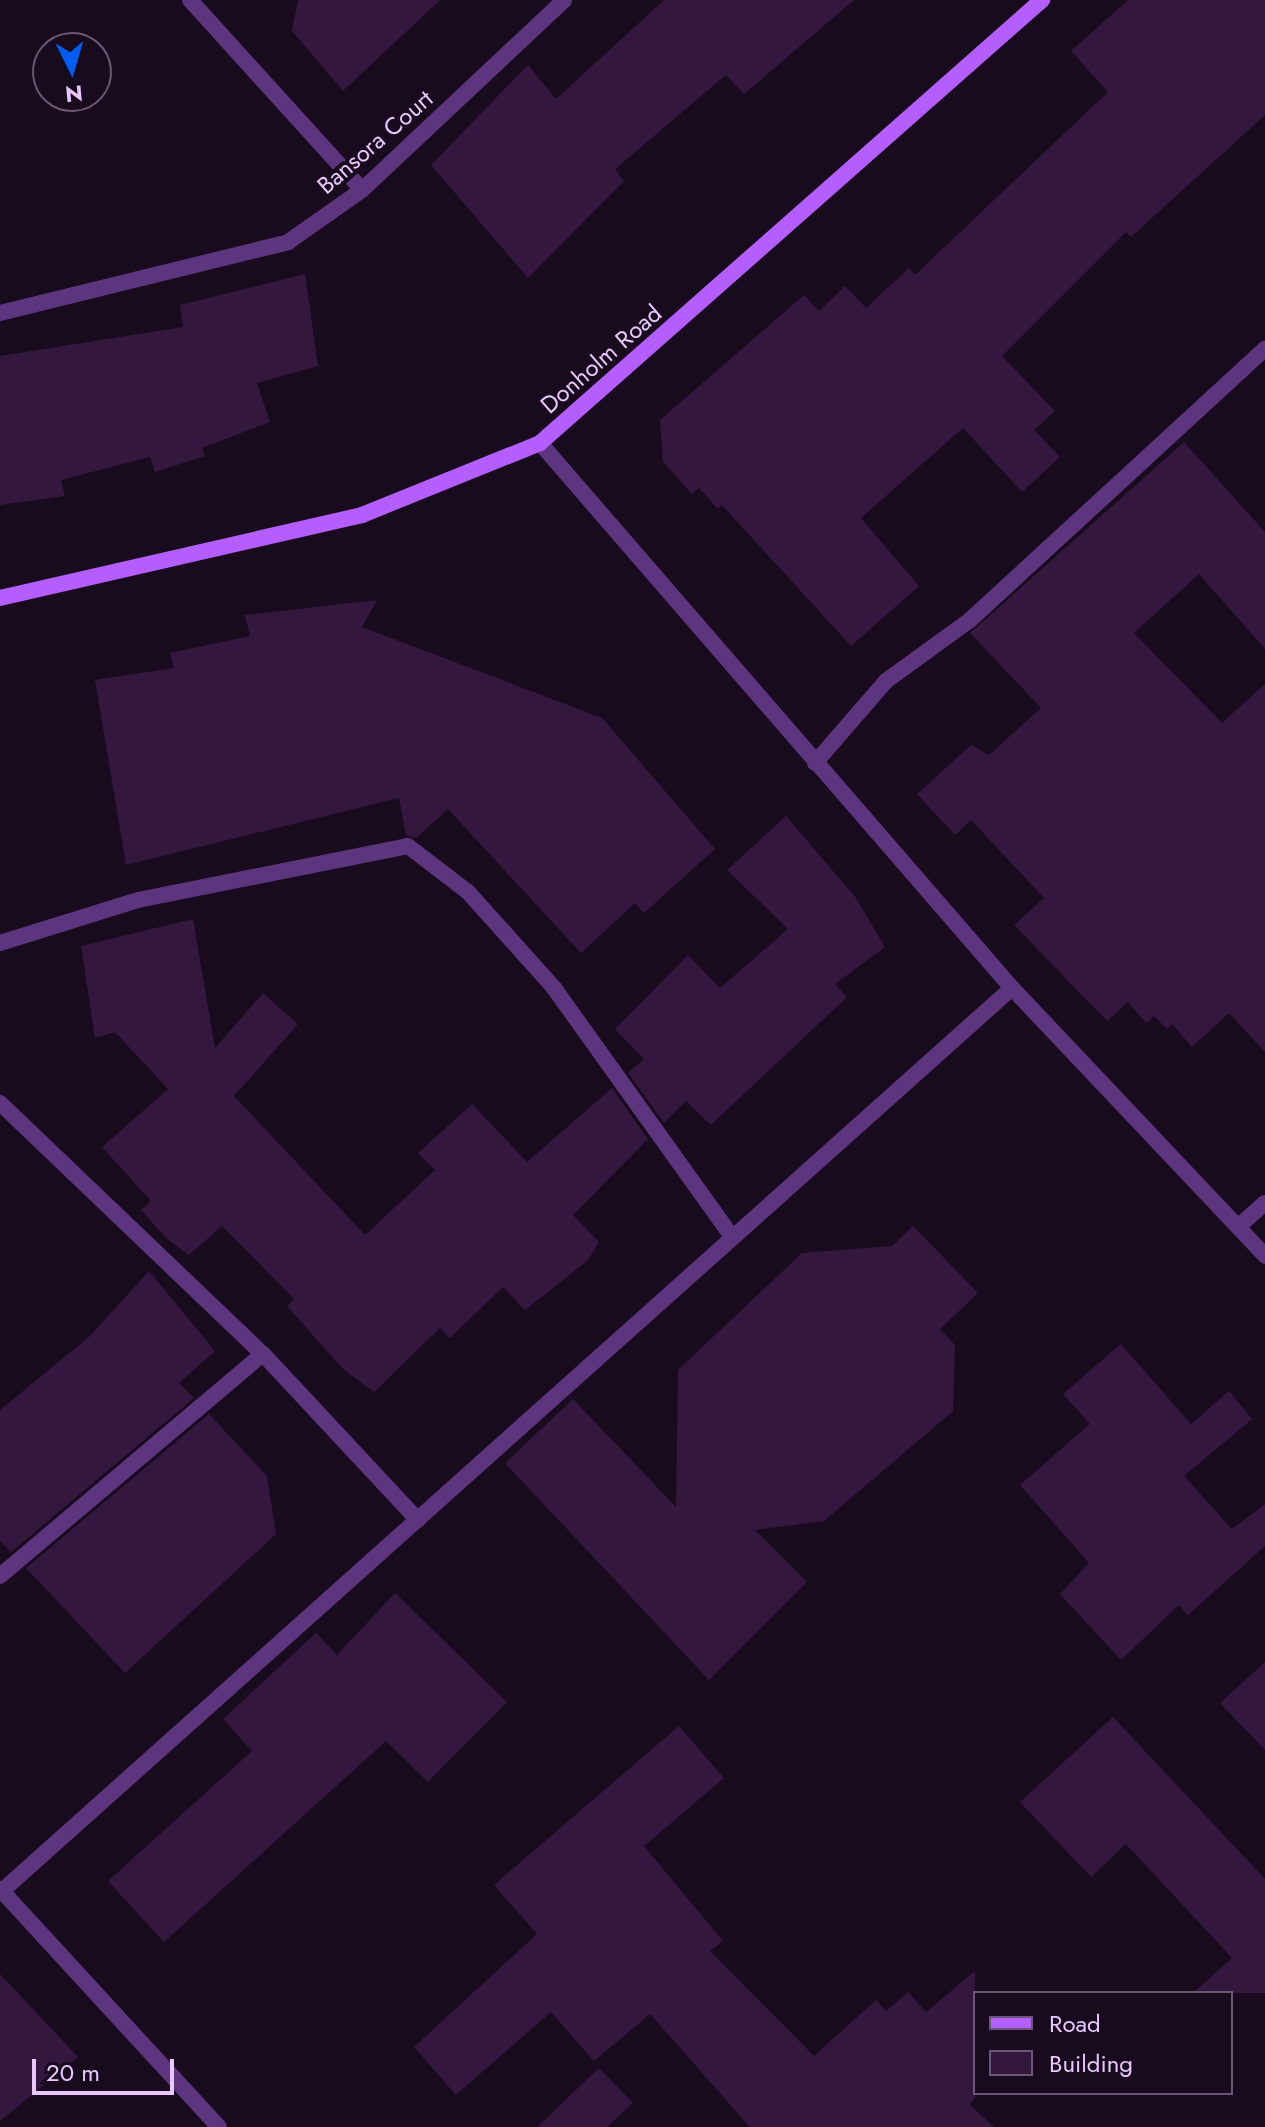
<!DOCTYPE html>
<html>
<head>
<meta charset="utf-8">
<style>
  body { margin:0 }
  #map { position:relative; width:1265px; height:2127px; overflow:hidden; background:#180b1d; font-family:Jost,sans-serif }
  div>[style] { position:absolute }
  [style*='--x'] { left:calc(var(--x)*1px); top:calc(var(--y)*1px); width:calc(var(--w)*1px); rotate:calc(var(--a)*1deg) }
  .building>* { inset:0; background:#33173f }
  .street>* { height:16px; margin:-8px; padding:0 8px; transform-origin:8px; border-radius:8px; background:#5d357e }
  .secondary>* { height:16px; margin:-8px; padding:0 8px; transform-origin:8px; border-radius:8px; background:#b55eff }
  span { translate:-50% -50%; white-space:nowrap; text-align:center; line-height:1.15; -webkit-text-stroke:8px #180b1d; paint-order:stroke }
  .street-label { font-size:24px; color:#eac7ff }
  .legend { position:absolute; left:973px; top:1991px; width:260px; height:104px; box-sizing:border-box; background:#180b1d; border:2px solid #6c5677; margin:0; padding:10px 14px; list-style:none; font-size:24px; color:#eac7ff }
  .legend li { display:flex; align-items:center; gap:16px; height:40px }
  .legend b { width:40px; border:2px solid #6c5677 }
  .north { position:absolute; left:32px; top:32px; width:80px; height:80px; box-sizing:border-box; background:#180b1d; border:2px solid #6c5677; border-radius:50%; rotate:175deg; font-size:22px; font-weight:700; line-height:32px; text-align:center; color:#eac7ff }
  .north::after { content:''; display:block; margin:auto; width:28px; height:36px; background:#005df2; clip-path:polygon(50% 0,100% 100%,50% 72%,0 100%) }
  .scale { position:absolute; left:32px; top:2059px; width:142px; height:36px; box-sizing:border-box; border:4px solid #eac7ff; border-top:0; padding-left:10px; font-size:24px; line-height:28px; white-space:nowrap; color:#eac7ff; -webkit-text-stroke:6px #180b1d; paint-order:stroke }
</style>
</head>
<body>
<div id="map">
  <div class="building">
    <i style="clip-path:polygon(298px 0,440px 0,343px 91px,292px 31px)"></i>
    <i style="clip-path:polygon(664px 0,854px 0,744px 94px,726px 75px,615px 169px,624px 181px,528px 278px,431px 165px,528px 65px,556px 99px)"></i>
    <i style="clip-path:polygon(1128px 0,1265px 0,1265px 115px,1131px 237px,1126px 232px,1002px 356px,1055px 411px,1034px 430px,1060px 457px,1022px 492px,963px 428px,861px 518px,919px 586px,851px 646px,722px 505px,718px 509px,699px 488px,692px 494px,663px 462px,660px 420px,804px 295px,819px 311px,845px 286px,866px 308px,909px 268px,915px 275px,1108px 92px,1071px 51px)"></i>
    <i style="clip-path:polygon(305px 274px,318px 366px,257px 383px,270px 422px,202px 448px,205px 456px,155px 472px,150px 457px,61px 480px,65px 496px,0 505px,0 356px,183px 327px,180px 305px)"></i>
    <i style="clip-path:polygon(1184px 442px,1265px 532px,1265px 649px,1199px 574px,1134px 633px,1222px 723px,1265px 684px,1265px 1052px,1229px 1013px,1192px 1047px,1172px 1024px,1167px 1029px,1154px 1016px,1146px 1023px,1128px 1002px,1107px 1021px,1014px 925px,1044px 898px,971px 820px,955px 835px,917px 794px,971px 745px,989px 755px,1041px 708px,970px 633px)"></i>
    <i style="clip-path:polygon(377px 600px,362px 627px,602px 718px,715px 849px,644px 913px,635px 903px,581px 953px,448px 809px,416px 838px,406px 835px,399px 798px,126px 865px,95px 680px,174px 668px,170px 653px,250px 636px,245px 615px)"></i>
    <i style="clip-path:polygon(786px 816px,856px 898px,885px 947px,835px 984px,847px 997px,711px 1125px,686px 1101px,664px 1123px,628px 1073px,644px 1059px,615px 1029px,688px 955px,720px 988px,788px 929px,727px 870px)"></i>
    <i style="clip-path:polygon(193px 919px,215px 1048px,263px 993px,298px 1024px,234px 1096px,365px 1235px,435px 1170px,418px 1153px,472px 1104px,527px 1162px,612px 1088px,648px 1139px,573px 1215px,599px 1242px,588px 1260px,525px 1310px,503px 1287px,450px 1338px,440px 1328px,374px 1392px,343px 1369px,287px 1306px,294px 1299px,222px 1226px,189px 1255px,167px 1239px,141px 1210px,151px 1201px,102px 1147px,168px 1089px,115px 1032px,95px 1038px,81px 946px)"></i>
    <i style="clip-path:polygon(913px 1226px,978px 1293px,940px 1329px,955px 1345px,953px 1411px,824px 1521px,755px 1530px,807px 1582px,709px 1680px,505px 1463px,573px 1399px,676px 1507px,678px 1370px,802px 1253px,892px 1246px)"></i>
    <i style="clip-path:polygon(149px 1271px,215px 1351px,179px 1383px,194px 1398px,11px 1552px,0 1541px,0 1410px,90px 1336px)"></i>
    <i style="clip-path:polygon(1121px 1344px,1191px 1424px,1229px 1391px,1252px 1419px,1184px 1476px,1232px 1529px,1265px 1504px,1265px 1546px,1188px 1615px,1179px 1605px,1121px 1660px,1060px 1594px,1089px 1563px,1020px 1485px,1090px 1424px,1063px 1394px)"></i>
    <i style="clip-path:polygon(209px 1414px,267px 1476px,276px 1534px,125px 1673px,26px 1568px)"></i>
    <i style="clip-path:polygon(395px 1593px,507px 1702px,428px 1782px,386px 1741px,164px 1942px,108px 1881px,252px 1751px,223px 1719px,316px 1633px,337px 1655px)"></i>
    <i style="clip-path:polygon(1265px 1662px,1265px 1750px,1220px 1703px)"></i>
    <i style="clip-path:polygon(1113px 1717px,1265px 1879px,1265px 1993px,1193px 1993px,1232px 1958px,1126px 1844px,1091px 1877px,1020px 1802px)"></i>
    <i style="clip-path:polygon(679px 1726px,724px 1778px,644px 1846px,723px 1941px,710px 1951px,814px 2056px,876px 2000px,886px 2011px,908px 1992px,926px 2012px,975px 1971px,975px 2098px,969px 2104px,994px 2127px,750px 2127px,650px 2014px,594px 2061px,551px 2012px,456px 2095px,414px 2047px,537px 1934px,494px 1885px)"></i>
    <i style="clip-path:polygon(0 1974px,78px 2057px,0 2121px)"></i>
    <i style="clip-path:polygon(599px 2068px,633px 2103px,607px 2127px,537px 2127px)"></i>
  </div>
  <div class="street">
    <i style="--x:190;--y:0;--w:256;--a:47.8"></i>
    <i style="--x:0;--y:313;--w:297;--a:-13.8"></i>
    <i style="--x:288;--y:242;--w:90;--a:-35.1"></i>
    <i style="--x:362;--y:190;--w:277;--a:-43.2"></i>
    <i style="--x:540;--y:443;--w:721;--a:49.11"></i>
    <i style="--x:1012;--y:988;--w:369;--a:46.6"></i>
    <i style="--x:815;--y:763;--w:108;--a:-49.1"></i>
    <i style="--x:886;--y:681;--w:104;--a:-36"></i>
    <i style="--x:970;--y:620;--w:401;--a:-42.6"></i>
    <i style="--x:0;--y:943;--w:145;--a:-17.3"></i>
    <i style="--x:138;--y:900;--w:275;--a:-11.3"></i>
    <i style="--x:408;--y:846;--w:76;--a:37.5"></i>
    <i style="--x:468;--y:892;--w:129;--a:48.1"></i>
    <i style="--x:554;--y:988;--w:306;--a:54.4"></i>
    <i style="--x:0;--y:1103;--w:364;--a:43.7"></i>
    <i style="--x:263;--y:1354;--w:227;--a:47"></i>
    <i style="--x:1238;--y:1227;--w:36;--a:-42"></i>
    <i style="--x:0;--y:1576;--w:344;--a:-40.2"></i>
    <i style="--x:0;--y:1889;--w:323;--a:47.4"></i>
    <i style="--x:2;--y:1891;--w:1355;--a:-41.8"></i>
  </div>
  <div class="secondary">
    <i style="--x:0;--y:598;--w:371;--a:-12.9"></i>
    <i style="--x:362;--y:515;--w:192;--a:-22"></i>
    <i style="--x:540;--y:443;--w:670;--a:-41.43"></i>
  </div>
  <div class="street-label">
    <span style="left:375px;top:142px;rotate:-41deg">Bansora Court</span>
    <span style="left:601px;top:359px;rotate:-41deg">Donholm Road</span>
  </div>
  <ul class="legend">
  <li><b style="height:10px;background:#b55eff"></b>Road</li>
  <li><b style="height:22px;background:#33173f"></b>Building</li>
  </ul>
  <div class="north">N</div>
  <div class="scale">20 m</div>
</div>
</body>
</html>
